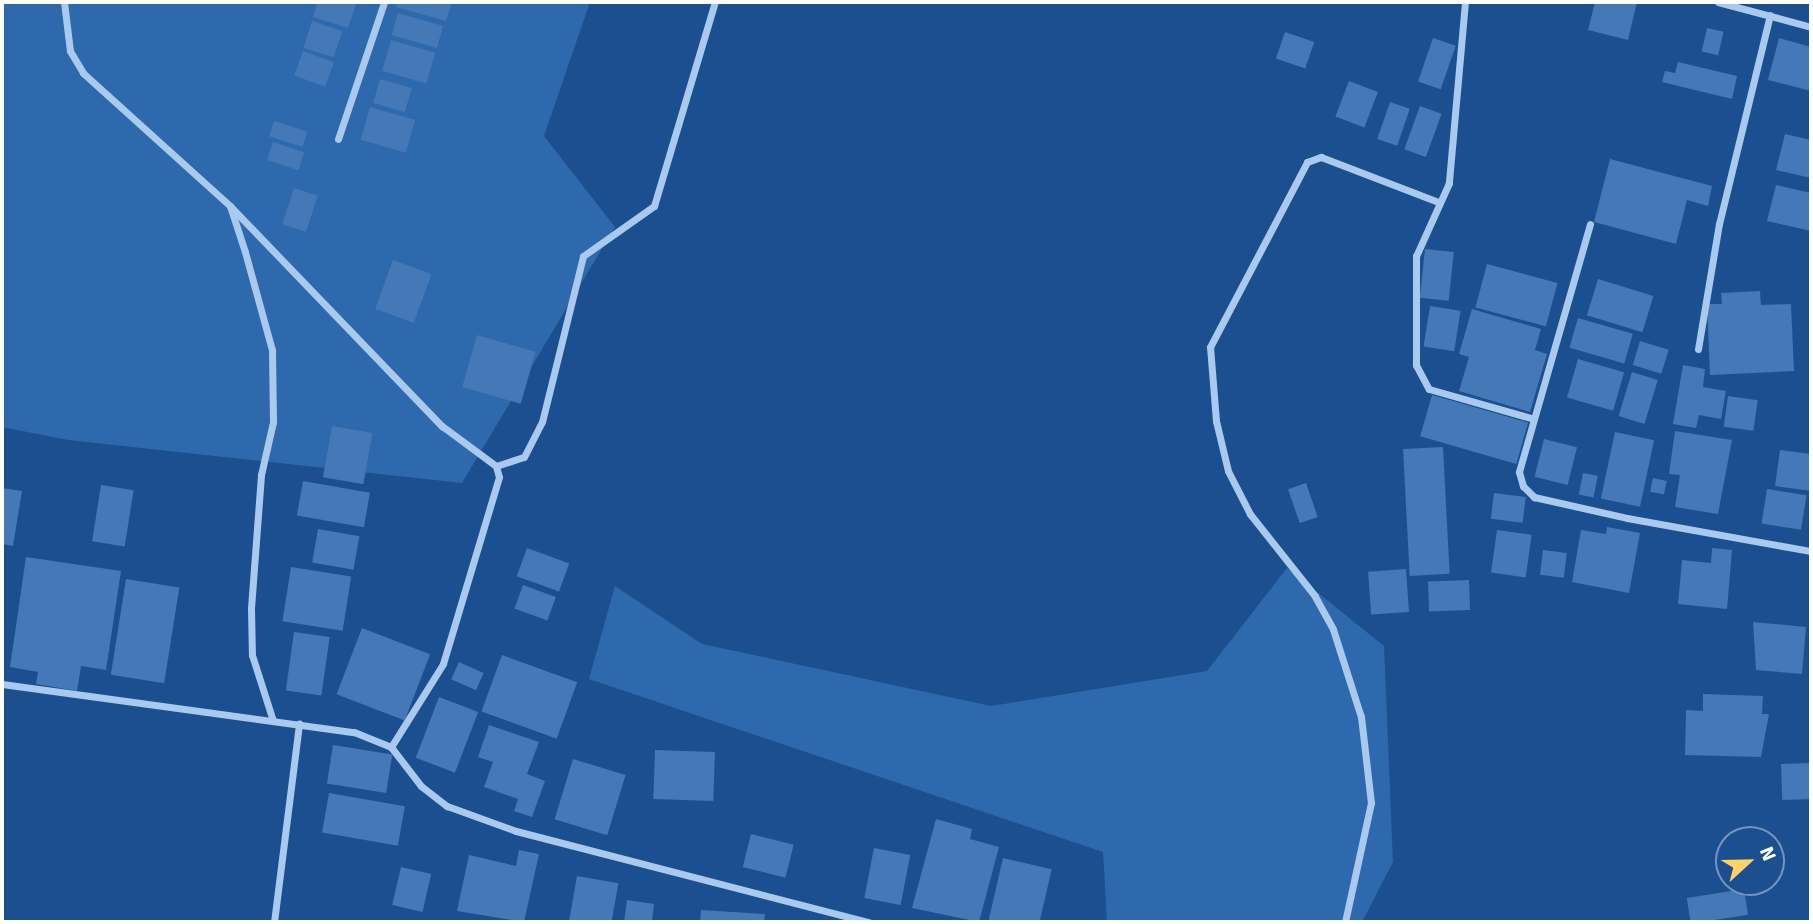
<!DOCTYPE html>
<html>
<head>
<meta charset="utf-8">
<style>
  body { margin:0 }
  #map { position:relative; width:1813px; height:924px; overflow:hidden; background:#1b4f8f; font-family:Signika,sans-serif }
  div>[style] { position:absolute }
  [style*='--x'] { left:calc(var(--x)*1px); top:calc(var(--y)*1px); width:calc(var(--w)*1px); rotate:calc(var(--a)*1deg) }
  .green>* { inset:0; background:#2e69ad }
  .building>* { inset:0; background:#4478b7; transform-origin:0 0 }
  .street>* { height:7px; margin:-3.5px; padding:0 3.5px; transform-origin:3.5px; border-radius:3.5px; background:#a9c9ee }
  span { translate:-50% -50%; white-space:nowrap; text-align:center; line-height:1.15; -webkit-text-stroke:5px #1b4f8f; paint-order:stroke }
  .frame { position:absolute; inset:0; border:4px solid #fff; pointer-events:none }
  .north { position:absolute; left:1715px; top:826px; width:70px; height:70px; box-sizing:border-box; background:#1b4f8f; border:2px solid #7695bc; border-radius:50%; rotate:68deg; font-size:19px; font-weight:700; line-height:28px; text-align:center; color:#fff }
  .north::after { content:''; display:block; margin:auto; width:24px; height:32px; background:#ffd166; clip-path:polygon(50% 0,100% 100%,50% 72%,0 100%) }
</style>
</head>
<body>
<div id="map">
  <div class="green">
    <i style="clip-path:polygon(2px 2px,590px 2px,544px 136px,615px 227px,462px 483px,68px 440px,2px 427px)"></i>
    <i style="clip-path:polygon(1287px 568px,1384px 646px,1393px 862px,1362px 922px,1107px 922px,1103px 852px,589px 679px,615px 586px,702px 644px,991px 706px,1207px 671px)"></i>
  </div>
  <div class="building">
    <i style="clip-path:polygon(318px 2px,357px 2px,348px 28px,313px 17px)"></i>
    <i style="clip-path:polygon(397px 2px,452px 2px,446px 21px,396px 7px)"></i>
    <i style="clip-path:polygon(1595px 2px,1637px 2px,1628px 40px,1588px 30px)"></i>
    <i style="left:398px;top:13px;width:47px;height:23px;rotate:16deg"></i>
    <i style="left:312px;top:21px;width:32px;height:28px;rotate:18deg"></i>
    <i style="left:1707px;top:28px;width:17px;height:24px;rotate:13deg"></i>
    <i style="left:1285px;top:32px;width:31px;height:28px;rotate:19deg"></i>
    <i style="left:1433px;top:38px;width:24px;height:46px;rotate:19deg"></i>
    <i style="clip-path:polygon(1779px 38px,1811px 47px,1811px 91px,1768px 80px)"></i>
    <i style="left:391px;top:40px;width:46px;height:32px;rotate:16deg"></i>
    <i style="left:303px;top:51px;width:33px;height:26px;rotate:20deg"></i>
    <i style="clip-path:polygon(1678px 62px,1737px 76px,1732px 99px,1662px 82px,1665px 71px,1675px 73px)"></i>
    <i style="left:380px;top:79px;width:33px;height:25px;rotate:16deg"></i>
    <i style="left:1349px;top:81px;width:31px;height:38px;rotate:21deg"></i>
    <i style="left:1390px;top:102px;width:21px;height:39px;rotate:19deg"></i>
    <i style="left:1420px;top:106px;width:23px;height:46px;rotate:20deg"></i>
    <i style="left:370px;top:107px;width:47px;height:34px;rotate:16deg"></i>
    <i style="left:274px;top:121px;width:35px;height:16px;rotate:18deg"></i>
    <i style="clip-path:polygon(1785px 134px,1811px 140px,1811px 178px,1776px 170px)"></i>
    <i style="left:273px;top:142px;width:33px;height:19px;rotate:18deg"></i>
    <i style="clip-path:polygon(1610px 159px,1712px 186px,1708px 206px,1687px 200px,1676px 244px,1594px 222px)"></i>
    <i style="clip-path:polygon(1776px 185px,1811px 193px,1811px 231px,1767px 221px)"></i>
    <i style="left:294px;top:188px;width:25px;height:38px;rotate:18deg"></i>
    <i style="left:1425px;top:249px;width:29px;height:49px;rotate:6deg"></i>
    <i style="left:393px;top:260px;width:41px;height:52px;rotate:20deg"></i>
    <i style="left:1487px;top:264px;width:73px;height:45px;rotate:15deg"></i>
    <i style="left:1598px;top:279px;width:58px;height:38px;rotate:17deg"></i>
    <i style="clip-path:polygon(1760px 291px,1761px 305px,1791px 304px,1794px 371px,1710px 375px,1707px 304px,1722px 304px,1721px 293px)"></i>
    <i style="left:1430px;top:306px;width:31px;height:41px;rotate:9deg"></i>
    <i style="clip-path:polygon(1472px 309px,1541px 329px,1535px 350px,1547px 354px,1530px 412px,1459px 391px,1469px 357px,1459px 354px)"></i>
    <i style="left:1578px;top:318px;width:57px;height:31px;rotate:16deg"></i>
    <i style="left:477px;top:335px;width:61px;height:54px;rotate:16deg"></i>
    <i style="left:1640px;top:341px;width:30px;height:25px;rotate:17deg"></i>
    <i style="left:1578px;top:359px;width:48px;height:40px;rotate:16deg"></i>
    <i style="clip-path:polygon(1683px 365px,1705px 369px,1703px 387px,1726px 391px,1721px 419px,1699px 415px,1696px 428px,1673px 424px)"></i>
    <i style="left:1632px;top:372px;width:27px;height:46px;rotate:17deg"></i>
    <i style="left:1432px;top:395px;width:100px;height:43px;rotate:16deg"></i>
    <i style="left:1728px;top:396px;width:30px;height:31px;rotate:8deg"></i>
    <i style="left:332px;top:426px;width:41px;height:52px;rotate:10deg"></i>
    <i style="clip-path:polygon(1675px 431px,1732px 440px,1718px 514px,1675px 507px,1680px 475px,1669px 474px)"></i>
    <i style="left:1615px;top:432px;width:40px;height:68px;rotate:12deg"></i>
    <i style="left:1544px;top:439px;width:34px;height:39px;rotate:14deg"></i>
    <i style="left:1443px;top:447px;width:127px;height:40px;rotate:87deg"></i>
    <i style="clip-path:polygon(1780px 450px,1811px 454px,1811px 491px,1775px 486px)"></i>
    <i style="left:1583px;top:473px;width:15px;height:22px;rotate:11deg"></i>
    <i style="left:1653px;top:478px;width:14px;height:14px;rotate:12deg"></i>
    <i style="left:303px;top:481px;width:68px;height:35px;rotate:10deg"></i>
    <i style="left:1306px;top:483px;width:36px;height:19px;rotate:71deg"></i>
    <i style="left:101px;top:485px;width:33px;height:57px;rotate:9deg"></i>
    <i style="clip-path:polygon(2px 488px,22px 491px,13px 546px,2px 544px)"></i>
    <i style="left:1767px;top:489px;width:40px;height:35px;rotate:9deg"></i>
    <i style="left:1494px;top:493px;width:32px;height:26px;rotate:7deg"></i>
    <i style="clip-path:polygon(1607px 527px,1640px 533px,1629px 593px,1572px 582px,1581px 530px,1606px 534px)"></i>
    <i style="left:318px;top:529px;width:42px;height:34px;rotate:10deg"></i>
    <i style="left:1497px;top:530px;width:35px;height:43px;rotate:8deg"></i>
    <i style="left:527px;top:548px;width:45px;height:30px;rotate:20deg"></i>
    <i style="clip-path:polygon(1712px 548px,1732px 550px,1727px 609px,1678px 604px,1682px 560px,1711px 563px)"></i>
    <i style="left:1543px;top:550px;width:24px;height:25px;rotate:7deg"></i>
    <i style="clip-path:polygon(26px 557px,121px 571px,106px 670px,81px 666px,77px 691px,36px 684px,38px 672px,10px 667px)"></i>
    <i style="left:291px;top:567px;width:61px;height:55px;rotate:9deg"></i>
    <i style="left:1406px;top:569px;width:43px;height:38px;rotate:86deg"></i>
    <i style="left:126px;top:579px;width:54px;height:97px;rotate:9deg"></i>
    <i style="left:1469px;top:580px;width:30px;height:41px;rotate:88deg"></i>
    <i style="left:523px;top:585px;width:35px;height:25px;rotate:20deg"></i>
    <i style="clip-path:polygon(1753px 622px,1806px 627px,1802px 674px,1756px 670px)"></i>
    <i style="left:362px;top:628px;width:73px;height:71px;rotate:21deg"></i>
    <i style="left:294px;top:632px;width:36px;height:59px;rotate:8deg"></i>
    <i style="left:502px;top:655px;width:80px;height:60px;rotate:20deg"></i>
    <i style="left:459px;top:662px;width:27px;height:19px;rotate:24deg"></i>
    <i style="clip-path:polygon(1703px 694px,1763px 696px,1762px 714px,1769px 714px,1761px 757px,1685px 755px,1686px 710px,1703px 711px)"></i>
    <i style="left:439px;top:697px;width:42px;height:65px;rotate:21deg"></i>
    <i style="clip-path:polygon(489px 725px,539px 742px,527px 774px,545px 781px,532px 817px,514px 811px,518px 799px,484px 787px,493px 762px,478px 757px)"></i>
    <i style="left:333px;top:745px;width:60px;height:39px;rotate:9deg"></i>
    <i style="left:655px;top:750px;width:60px;height:49px;rotate:2deg"></i>
    <i style="left:573px;top:759px;width:55px;height:63px;rotate:17deg"></i>
    <i style="left:1810px;top:763px;width:36px;height:29px;rotate:88deg"></i>
    <i style="left:329px;top:793px;width:77px;height:40px;rotate:10deg"></i>
    <i style="clip-path:polygon(936px 819px,972px 829px,970px 839px,999px 847px,979px 922px,912px 908px)"></i>
    <i style="left:751px;top:834px;width:44px;height:34px;rotate:14deg"></i>
    <i style="left:874px;top:848px;width:37px;height:51px;rotate:11deg"></i>
    <i style="clip-path:polygon(519px 850px,539px 854px,524px 922px,457px 911px,469px 855px,516px 866px)"></i>
    <i style="left:1003px;top:858px;width:50px;height:63px;rotate:13deg"></i>
    <i style="left:401px;top:867px;width:31px;height:39px;rotate:13deg"></i>
    <i style="left:577px;top:876px;width:42px;height:46px;rotate:10deg"></i>
    <i style="left:1744px;top:889px;width:26px;height:58px;rotate:81deg"></i>
    <i style="clip-path:polygon(627px 900px,654px 904px,652px 922px,624px 922px)"></i>
    <i style="clip-path:polygon(701px 910px,765px 914px,764px 922px,700px 922px)"></i>
  </div>
  <div class="street">
    <i style="--x:64;--y:2;--w:49;--a:83"></i>
    <i style="--x:70;--y:51;--w:26;--a:59"></i>
    <i style="--x:83;--y:73;--w:198;--a:42.1"></i>
    <i style="--x:230;--y:206;--w:48;--a:71.9"></i>
    <i style="--x:245;--y:252;--w:102;--a:74.6"></i>
    <i style="--x:272;--y:350;--w:72;--a:89.2"></i>
    <i style="--x:273;--y:422;--w:54;--a:102.8"></i>
    <i style="--x:261;--y:475;--w:134;--a:94.3"></i>
    <i style="--x:251;--y:609;--w:46;--a:88.8"></i>
    <i style="--x:252;--y:655;--w:69;--a:72.3"></i>
    <i style="--x:1465;--y:2;--w:182;--a:95.1"></i>
    <i style="--x:1449;--y:183;--w:80;--a:114.3"></i>
    <i style="--x:1416;--y:256;--w:109;--a:90"></i>
    <i style="--x:1416;--y:365;--w:27;--a:62"></i>
    <i style="--x:1429;--y:389;--w:109;--a:15.9"></i>
    <i style="--x:1718;--y:2;--w:96;--a:15"></i>
    <i style="--x:338;--y:139;--w:145;--a:-71.4"></i>
    <i style="--x:230;--y:206;--w:306;--a:46.1"></i>
    <i style="--x:442;--y:426;--w:67;--a:36.5"></i>
    <i style="--x:496;--y:466;--w:11;--a:75"></i>
    <i style="--x:499;--y:477;--w:195;--a:106.7"></i>
    <i style="--x:443;--y:664;--w:98;--a:122.1"></i>
    <i style="--x:1590;--y:224;--w:258;--a:106"></i>
    <i style="--x:1519;--y:472;--w:15;--a:74"></i>
    <i style="--x:1523;--y:486;--w:16;--a:45"></i>
    <i style="--x:1534;--y:497;--w:95;--a:12.7"></i>
    <i style="--x:1627;--y:518;--w:187;--a:10.2"></i>
    <i style="--x:1698;--y:349;--w:127;--a:-80.5"></i>
    <i style="--x:1719;--y:224;--w:215;--a:-76.3"></i>
    <i style="--x:496;--y:466;--w:29;--a:-18"></i>
    <i style="--x:524;--y:457;--w:39;--a:-63"></i>
    <i style="--x:542;--y:422;--w:171;--a:-76.1"></i>
    <i style="--x:583;--y:256;--w:87;--a:-35.2"></i>
    <i style="--x:654;--y:206;--w:213;--a:-73.4"></i>
    <i style="--x:2;--y:684;--w:355;--a:7.8"></i>
    <i style="--x:354;--y:732;--w:40;--a:22"></i>
    <i style="--x:391;--y:747;--w:49;--a:52.4"></i>
    <i style="--x:421;--y:786;--w:33;--a:38"></i>
    <i style="--x:447;--y:806;--w:73;--a:19.9"></i>
    <i style="--x:516;--y:831;--w:365;--a:14.5"></i>
    <i style="--x:274;--y:922;--w:200;--a:-82.8"></i>
    <i style="--x:1345;--y:922;--w:122;--a:-77.7"></i>
    <i style="--x:1371;--y:803;--w:87;--a:-96.6"></i>
    <i style="--x:1361;--y:717;--w:92;--a:-107.7"></i>
    <i style="--x:1333;--y:629;--w:38;--a:-119"></i>
    <i style="--x:1315;--y:596;--w:105;--a:-128.4"></i>
    <i style="--x:1250;--y:514;--w:48;--a:-117.1"></i>
    <i style="--x:1228;--y:471;--w:51;--a:-103.5"></i>
    <i style="--x:1216;--y:421;--w:74;--a:-94.6"></i>
    <i style="--x:1210;--y:347;--w:209;--a:-62.3"></i>
    <i style="--x:1307;--y:162;--w:15;--a:-20"></i>
    <i style="--x:1321;--y:157;--w:125;--a:21"></i>
  </div>
  <div class="frame"></div>
  <div class="north">N</div>
</div>
</body>
</html>
